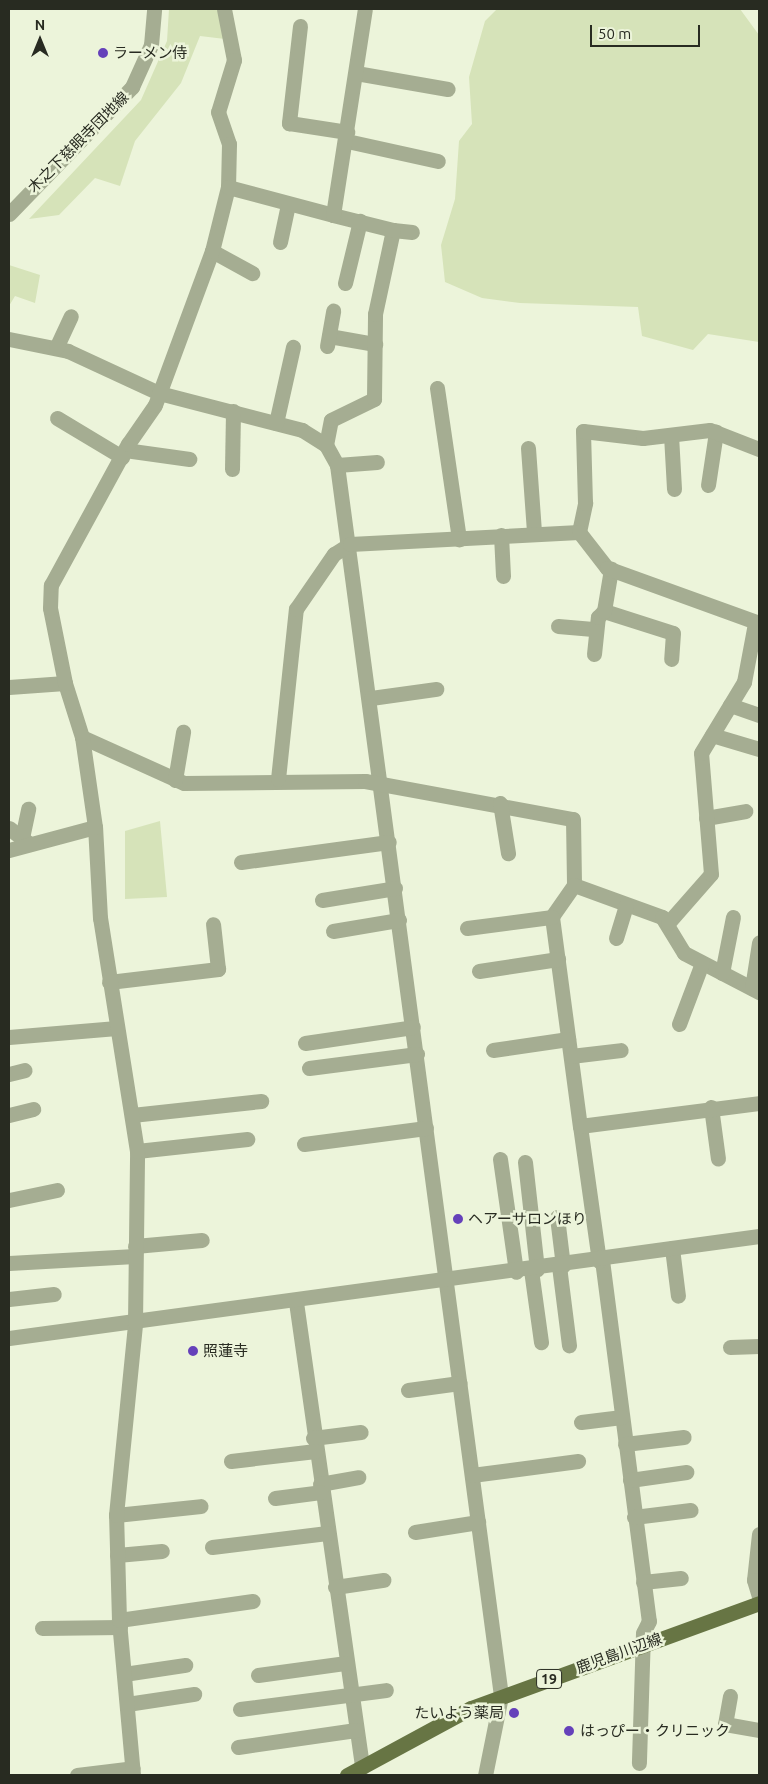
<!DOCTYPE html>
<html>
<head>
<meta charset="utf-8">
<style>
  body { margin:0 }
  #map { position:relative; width:768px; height:1784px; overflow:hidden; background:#ecf4da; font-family:Ubuntu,"Noto Sans JP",sans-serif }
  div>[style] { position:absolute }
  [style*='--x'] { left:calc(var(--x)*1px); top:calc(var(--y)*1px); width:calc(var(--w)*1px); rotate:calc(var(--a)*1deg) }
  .green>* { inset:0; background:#d6e3b9 }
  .minor>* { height:15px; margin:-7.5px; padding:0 7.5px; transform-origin:7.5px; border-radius:7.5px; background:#a5ad92 }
  .major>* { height:15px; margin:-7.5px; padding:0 7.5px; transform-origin:7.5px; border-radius:7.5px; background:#677544 }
  .dots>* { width:14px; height:14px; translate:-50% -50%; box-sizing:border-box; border:2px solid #ecf4da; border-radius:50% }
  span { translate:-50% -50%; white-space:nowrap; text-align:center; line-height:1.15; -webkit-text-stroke:5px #ecf4da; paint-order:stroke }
  .shield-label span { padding:1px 4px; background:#ecf4da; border:1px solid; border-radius:4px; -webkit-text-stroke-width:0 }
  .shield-label { font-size:14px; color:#282b21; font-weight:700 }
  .poi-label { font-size:15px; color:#282b21 }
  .left { translate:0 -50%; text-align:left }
  .right { translate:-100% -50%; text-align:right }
  .street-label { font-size:15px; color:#282b21 }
  .frame { position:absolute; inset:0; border:10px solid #282b21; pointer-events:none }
  .north { position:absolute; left:15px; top:15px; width:50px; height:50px; -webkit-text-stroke:4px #ecf4da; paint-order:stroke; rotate:0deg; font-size:14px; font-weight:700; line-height:20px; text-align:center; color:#282b21 }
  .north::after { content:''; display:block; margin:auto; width:18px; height:22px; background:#282b21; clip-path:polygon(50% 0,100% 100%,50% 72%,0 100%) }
  .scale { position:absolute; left:590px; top:25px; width:110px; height:22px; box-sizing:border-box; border:2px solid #282b21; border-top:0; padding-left:6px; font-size:15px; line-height:18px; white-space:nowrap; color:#282b21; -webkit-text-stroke:4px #ecf4da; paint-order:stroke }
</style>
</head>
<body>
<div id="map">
  <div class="green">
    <i style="clip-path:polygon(169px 9px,221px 9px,225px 39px,200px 36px,181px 83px,135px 141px,120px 186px,95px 178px,59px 215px,29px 219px,141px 100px,167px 41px)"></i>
    <i style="clip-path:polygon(497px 9px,740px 9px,759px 35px,759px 342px,708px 334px,693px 350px,642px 336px,638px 307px,520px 303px,482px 298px,445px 282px,441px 245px,455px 199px,459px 141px,472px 124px,469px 77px,485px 21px)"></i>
    <i style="clip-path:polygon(9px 265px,40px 275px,35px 303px,15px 296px,9px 306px)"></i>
    <i style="clip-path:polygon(160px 821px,167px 897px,125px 899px,125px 831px)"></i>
  </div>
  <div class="minor">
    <i style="--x:224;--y:9;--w:52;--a:78.9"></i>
    <i style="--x:234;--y:60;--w:54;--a:107.1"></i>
    <i style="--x:218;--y:112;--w:34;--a:71"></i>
    <i style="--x:229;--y:144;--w:43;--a:91.3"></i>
    <i style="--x:300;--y:26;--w:98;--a:96.5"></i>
    <i style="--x:289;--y:123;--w:59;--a:8.8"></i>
    <i style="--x:356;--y:73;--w:93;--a:9.9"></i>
    <i style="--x:347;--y:141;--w:93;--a:12.4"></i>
    <i style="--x:9;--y:214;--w:177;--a:-45.9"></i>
    <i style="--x:132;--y:87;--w:46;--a:-65.7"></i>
    <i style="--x:151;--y:45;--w:36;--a:-85"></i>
    <i style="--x:393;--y:230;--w:19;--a:6"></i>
    <i style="--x:280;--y:242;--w:39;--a:-78"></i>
    <i style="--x:212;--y:251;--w:46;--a:28.8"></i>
    <i style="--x:345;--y:283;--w:64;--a:-76.4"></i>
    <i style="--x:329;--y:336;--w:47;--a:9.9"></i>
    <i style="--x:9;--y:339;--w:60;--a:11.5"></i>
    <i style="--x:68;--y:351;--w:100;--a:24.8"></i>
    <i style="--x:159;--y:393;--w:148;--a:14.5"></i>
    <i style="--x:302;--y:430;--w:28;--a:32"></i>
    <i style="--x:326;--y:445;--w:23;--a:61"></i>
    <i style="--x:337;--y:465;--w:1242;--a:82.41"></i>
    <i style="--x:501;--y:1696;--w:81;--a:101.4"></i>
    <i style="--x:327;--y:346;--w:36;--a:-80"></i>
    <i style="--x:56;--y:348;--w:35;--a:-65"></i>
    <i style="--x:437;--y:388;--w:153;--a:81.7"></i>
    <i style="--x:57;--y:418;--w:76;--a:31"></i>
    <i style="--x:276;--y:423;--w:78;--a:-77.4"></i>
    <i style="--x:671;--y:435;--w:54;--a:86.8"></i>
    <i style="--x:326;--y:445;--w:25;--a:-79"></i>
    <i style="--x:331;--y:420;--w:48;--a:-26"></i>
    <i style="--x:374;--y:399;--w:85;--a:-89.3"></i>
    <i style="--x:375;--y:314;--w:86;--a:-77.9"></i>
    <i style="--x:393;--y:230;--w:62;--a:-166"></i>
    <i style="--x:528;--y:448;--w:84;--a:85.9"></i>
    <i style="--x:125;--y:450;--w:65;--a:8"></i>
    <i style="--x:337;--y:465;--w:40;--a:-4.3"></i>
    <i style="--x:232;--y:469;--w:58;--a:-89"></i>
    <i style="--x:708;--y:485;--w:54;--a:-81.4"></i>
    <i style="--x:579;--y:532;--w:30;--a:-78"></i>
    <i style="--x:585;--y:503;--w:72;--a:-91.6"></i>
    <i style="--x:583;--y:431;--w:60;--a:6.7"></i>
    <i style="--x:643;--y:438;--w:67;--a:-6.8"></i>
    <i style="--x:710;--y:430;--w:53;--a:21.2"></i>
    <i style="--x:501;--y:535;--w:41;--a:87.2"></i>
    <i style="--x:604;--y:611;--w:72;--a:17.7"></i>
    <i style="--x:673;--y:633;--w:26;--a:94"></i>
    <i style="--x:558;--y:626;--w:38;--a:5"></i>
    <i style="--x:594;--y:654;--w:37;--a:-84"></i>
    <i style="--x:598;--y:617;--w:8;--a:-45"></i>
    <i style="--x:604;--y:611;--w:43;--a:-80.5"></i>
    <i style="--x:9;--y:687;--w:56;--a:-4.1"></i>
    <i style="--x:371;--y:698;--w:66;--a:-7.9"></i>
    <i style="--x:730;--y:705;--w:31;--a:19"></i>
    <i style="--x:712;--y:735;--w:49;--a:16.6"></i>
    <i style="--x:82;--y:737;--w:112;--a:24.3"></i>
    <i style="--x:184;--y:783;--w:181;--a:-0.6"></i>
    <i style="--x:365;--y:781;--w:211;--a:10.4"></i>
    <i style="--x:573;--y:819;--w:66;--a:89.1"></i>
    <i style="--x:574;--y:885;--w:94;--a:20"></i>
    <i style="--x:662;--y:917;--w:42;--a:58.6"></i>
    <i style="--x:684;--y:953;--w:85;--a:27.5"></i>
    <i style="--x:278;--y:779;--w:171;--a:-84"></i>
    <i style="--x:296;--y:609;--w:67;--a:-55.4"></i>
    <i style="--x:334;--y:554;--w:19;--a:-32"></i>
    <i style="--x:350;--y:544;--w:229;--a:-3"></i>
    <i style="--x:579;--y:532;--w:46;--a:52.1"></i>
    <i style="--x:607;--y:568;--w:162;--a:19.9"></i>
    <i style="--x:175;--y:780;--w:49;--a:-80.5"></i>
    <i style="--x:500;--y:803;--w:51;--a:80.9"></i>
    <i style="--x:706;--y:818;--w:40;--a:-10"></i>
    <i style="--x:9;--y:828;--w:24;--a:38"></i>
    <i style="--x:22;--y:838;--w:30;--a:-78"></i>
    <i style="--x:9;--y:850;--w:89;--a:-15"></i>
    <i style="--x:241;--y:862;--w:149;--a:-7.7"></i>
    <i style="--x:574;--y:885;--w:39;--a:125"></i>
    <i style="--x:552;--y:917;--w:211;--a:82.4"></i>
    <i style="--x:322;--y:900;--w:74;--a:-9.3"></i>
    <i style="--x:668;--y:923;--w:65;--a:-48.7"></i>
    <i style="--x:711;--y:874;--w:121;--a:-94.7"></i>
    <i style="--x:701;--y:753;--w:83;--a:-58.8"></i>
    <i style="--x:744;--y:682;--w:60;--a:-79.4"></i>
    <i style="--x:467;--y:928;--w:86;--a:-7.4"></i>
    <i style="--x:333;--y:931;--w:67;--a:-9.5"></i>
    <i style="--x:616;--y:938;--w:34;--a:-73"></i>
    <i style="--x:479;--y:971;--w:80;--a:-8.6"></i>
    <i style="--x:722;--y:973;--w:57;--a:-78.9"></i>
    <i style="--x:109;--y:982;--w:110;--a:-6.8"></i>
    <i style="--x:218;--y:969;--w:45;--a:-96.3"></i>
    <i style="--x:752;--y:988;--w:46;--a:-81.2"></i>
    <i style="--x:679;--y:1024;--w:65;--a:-69.3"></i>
    <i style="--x:9;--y:1037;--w:108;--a:-4.8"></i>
    <i style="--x:305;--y:1043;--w:109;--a:-8.4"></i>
    <i style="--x:493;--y:1050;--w:76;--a:-8.3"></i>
    <i style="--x:571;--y:1056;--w:50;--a:-6.8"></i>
    <i style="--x:309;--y:1068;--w:109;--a:-7.4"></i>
    <i style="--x:9;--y:1074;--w:16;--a:-14"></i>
    <i style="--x:711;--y:1107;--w:52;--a:82.3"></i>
    <i style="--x:9;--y:1115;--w:25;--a:-14"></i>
    <i style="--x:132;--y:1115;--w:130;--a:-6.2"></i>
    <i style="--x:304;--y:1144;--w:123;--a:-7.5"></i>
    <i style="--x:137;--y:1151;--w:111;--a:-6.2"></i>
    <i style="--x:500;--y:1159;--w:114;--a:81.9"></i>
    <i style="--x:525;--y:1162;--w:108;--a:83.6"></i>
    <i style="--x:9;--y:1200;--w:49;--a:-11.8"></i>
    <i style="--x:557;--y:1217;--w:49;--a:83"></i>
    <i style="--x:135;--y:1246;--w:67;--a:-5.1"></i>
    <i style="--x:672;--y:1248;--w:48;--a:82.9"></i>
    <i style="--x:602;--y:1260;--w:364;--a:82.6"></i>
    <i style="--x:649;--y:1621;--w:13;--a:117"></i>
    <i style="--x:643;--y:1633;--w:130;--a:91.8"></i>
    <i style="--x:599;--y:1261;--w:136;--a:-98"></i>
    <i style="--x:580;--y:1126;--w:180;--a:-7.3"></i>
    <i style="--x:9;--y:1263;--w:126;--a:-3.2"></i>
    <i style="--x:559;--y:1266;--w:80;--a:82.8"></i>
    <i style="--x:531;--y:1270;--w:73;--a:82.1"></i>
    <i style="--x:9;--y:1299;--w:45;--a:-6.3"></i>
    <i style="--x:296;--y:1302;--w:470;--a:81.9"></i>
    <i style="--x:9;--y:1338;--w:757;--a:-7.74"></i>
    <i style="--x:730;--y:1347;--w:29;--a:-2"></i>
    <i style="--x:408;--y:1390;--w:52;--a:-7.7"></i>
    <i style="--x:581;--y:1422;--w:41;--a:-7"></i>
    <i style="--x:313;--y:1438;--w:48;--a:-7.1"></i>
    <i style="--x:625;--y:1444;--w:59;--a:-6.8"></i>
    <i style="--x:231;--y:1461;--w:85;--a:-6.8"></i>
    <i style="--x:472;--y:1475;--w:107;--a:-7.5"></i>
    <i style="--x:630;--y:1480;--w:57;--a:-8.1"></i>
    <i style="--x:320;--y:1484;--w:39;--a:-10"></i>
    <i style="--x:275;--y:1498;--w:46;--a:-7.4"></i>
    <i style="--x:116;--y:1515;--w:85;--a:-6"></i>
    <i style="--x:634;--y:1517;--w:57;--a:-7"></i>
    <i style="--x:415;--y:1532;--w:64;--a:-9"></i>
    <i style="--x:759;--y:1534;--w:46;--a:96.2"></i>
    <i style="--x:754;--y:1580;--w:17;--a:73"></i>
    <i style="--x:212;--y:1547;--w:116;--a:-6.9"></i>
    <i style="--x:117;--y:1555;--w:45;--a:-5.1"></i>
    <i style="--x:643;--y:1582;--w:38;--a:-6"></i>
    <i style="--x:335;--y:1587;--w:49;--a:-8.3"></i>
    <i style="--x:119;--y:1620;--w:135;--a:-8.1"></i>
    <i style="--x:42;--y:1628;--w:78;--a:-0.7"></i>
    <i style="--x:124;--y:1674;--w:62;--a:-8.4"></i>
    <i style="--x:258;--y:1675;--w:89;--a:-7.8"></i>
    <i style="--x:730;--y:1696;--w:28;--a:100"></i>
    <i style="--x:725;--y:1724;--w:35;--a:10"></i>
    <i style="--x:127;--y:1704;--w:68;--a:-8.5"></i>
    <i style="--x:240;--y:1709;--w:147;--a:-7.4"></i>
    <i style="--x:238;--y:1747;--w:119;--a:-8.2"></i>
    <i style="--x:77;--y:1775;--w:56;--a:-7.1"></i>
    <i style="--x:133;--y:1775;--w:156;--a:-95.2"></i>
    <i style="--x:119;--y:1620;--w:105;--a:-91.6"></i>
    <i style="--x:116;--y:1515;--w:193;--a:-84.3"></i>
    <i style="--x:135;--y:1323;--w:172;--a:-89.3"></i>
    <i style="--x:137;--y:1151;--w:236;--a:-99"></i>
    <i style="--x:100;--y:918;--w:91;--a:-93.1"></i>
    <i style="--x:95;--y:827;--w:91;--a:-98.2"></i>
    <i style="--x:82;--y:737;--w:57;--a:-107.5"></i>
    <i style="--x:65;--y:683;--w:76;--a:-101.3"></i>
    <i style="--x:50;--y:608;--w:23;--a:-88"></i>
    <i style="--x:51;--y:585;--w:161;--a:-61.4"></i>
    <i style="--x:128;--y:444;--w:47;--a:-55.3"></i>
    <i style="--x:155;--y:405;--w:164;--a:-69.7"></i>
    <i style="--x:212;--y:251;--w:66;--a:-76"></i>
    <i style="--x:228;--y:187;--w:109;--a:14.9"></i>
    <i style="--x:333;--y:215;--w:208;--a:-81.2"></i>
  </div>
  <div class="major">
    <i style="--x:347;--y:1775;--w:141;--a:-28.4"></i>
    <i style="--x:471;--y:1708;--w:307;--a:-20"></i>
  </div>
  <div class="dots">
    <i style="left:103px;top:53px;background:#6541ba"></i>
    <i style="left:458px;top:1219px;background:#6541ba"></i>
    <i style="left:193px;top:1351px;background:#6541ba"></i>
    <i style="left:514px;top:1713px;background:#6541ba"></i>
    <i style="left:569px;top:1731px;background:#6541ba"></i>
  </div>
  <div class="shield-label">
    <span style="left:549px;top:1679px">19</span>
  </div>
  <div class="poi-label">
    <span class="left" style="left:113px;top:53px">ラーメン侍</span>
    <span class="left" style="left:468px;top:1219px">ヘアーサロンほり</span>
    <span class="left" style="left:203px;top:1351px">照蓮寺</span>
    <span class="right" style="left:504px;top:1713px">たいよう薬局</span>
    <span class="left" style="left:580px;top:1731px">はっぴー・クリニック</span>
  </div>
  <div class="street-label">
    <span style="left:78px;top:142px;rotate:-45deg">木之下慈眼寺団地線</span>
    <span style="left:619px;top:1653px;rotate:-20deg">鹿児島川辺線</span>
  </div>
  <div class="frame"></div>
  <div class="north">N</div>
  <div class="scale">50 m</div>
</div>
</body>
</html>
